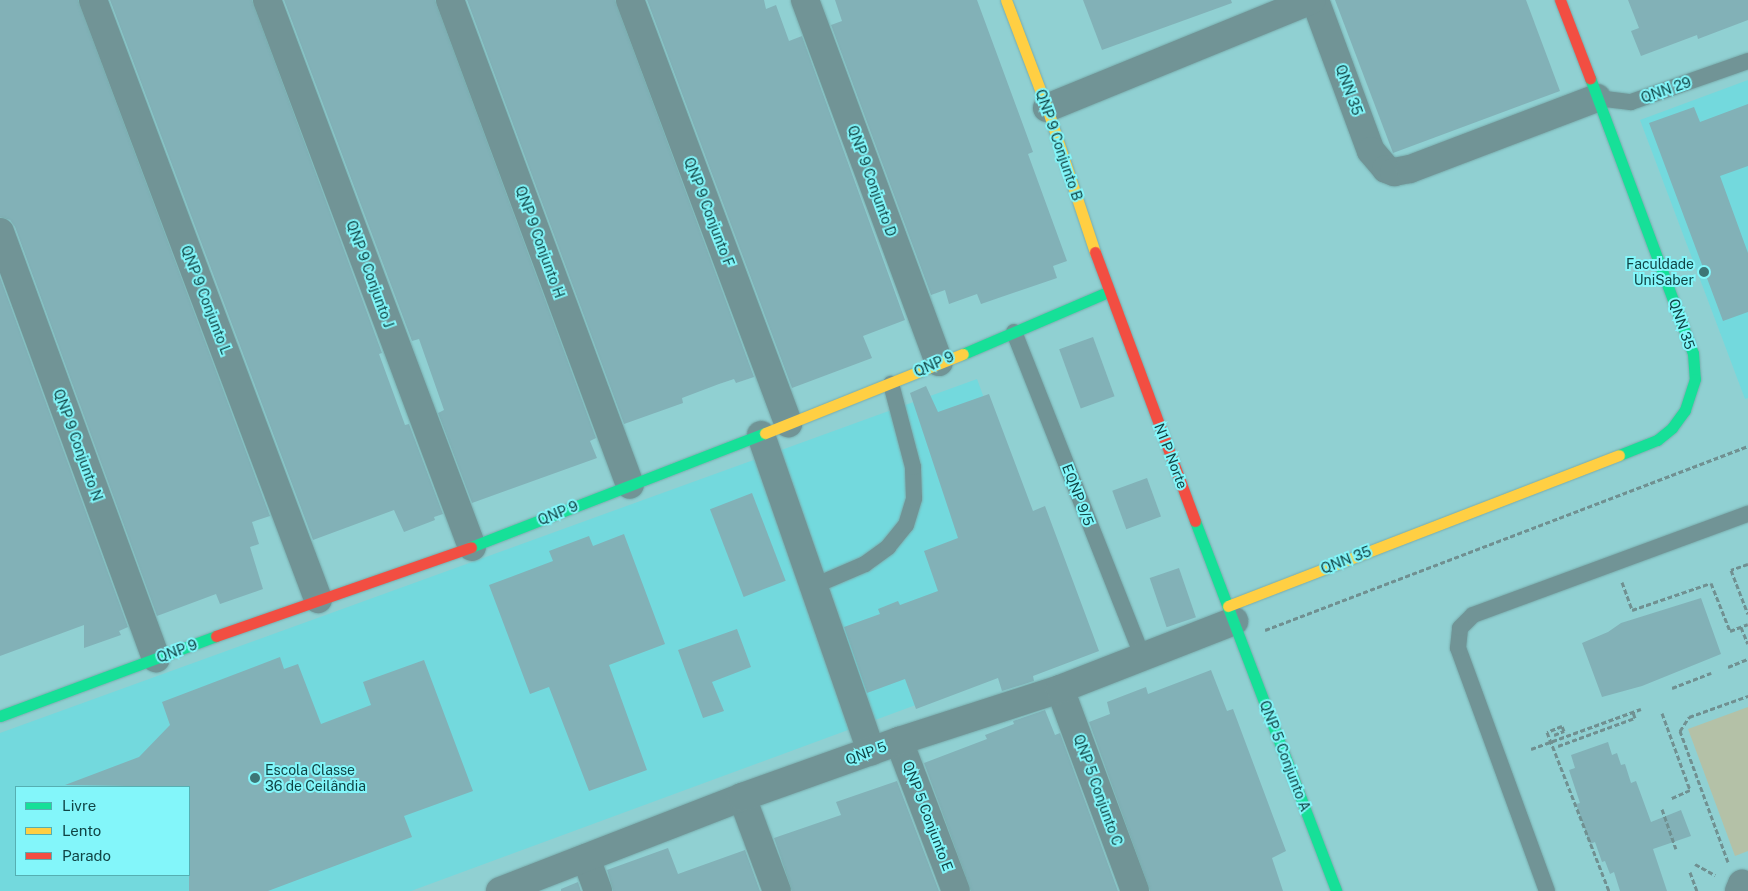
<!DOCTYPE html>
<html>
<head>
<meta charset="utf-8">
<style>
  body { margin:0 }
  #map { position:relative; width:1748px; height:891px; overflow:hidden; background:#90d0d2; font-family:"Public Sans",sans-serif }
  div>[style] { position:absolute }
  [style*='--x'] { left:calc(var(--x)*1px); top:calc(var(--y)*1px); width:calc(var(--w)*1px); rotate:calc(var(--a)*1deg) }
  .built>* { inset:0; background:#73d9dd }
  .green>* { inset:0; background:#b4c1a7 }
  .building>* { inset:0; background:#82b1b7; transform-origin:0 0 }
  .path>* { height:3px; margin-top:-1.5px; transform-origin:0; background:repeating-linear-gradient(90deg,#709091 0 5px,transparent 0 7.5px) }
  .roads { filter:drop-shadow(0 0 1px #79adae) drop-shadow(0 0 1px #79adae) }
  .lane>* { height:16px; margin:-8px; padding:0 8px; transform-origin:8px; border-radius:8px; background:#719496 }
  .street>* { height:28px; margin:-14px; padding:0 14px; transform-origin:14px; border-radius:14px; background:#719496 }
  .fast>* { height:11px; margin:-5.5px; padding:0 5.5px; transform-origin:5.5px; border-radius:5.5px; background:#16e098 }
  .slow>* { height:11px; margin:-5.5px; padding:0 5.5px; transform-origin:5.5px; border-radius:5.5px; background:#ffcf43 }
  .jam>* { height:11px; margin:-5.5px; padding:0 5.5px; transform-origin:5.5px; border-radius:5.5px; background:#f24e42 }
  .dots>* { width:14px; height:14px; translate:-50% -50%; box-sizing:border-box; border:2px solid #83f6fa; border-radius:50% }
  span { translate:-50% -50%; white-space:nowrap; text-align:center; line-height:1.15; -webkit-text-stroke:4px #83f6fa; paint-order:stroke }
  .street-label { font-size:14px; color:#104445 }
  .poi-label { font-size:14px; color:#104445 }
  .right { translate:-100% -50%; text-align:right }
  .left { translate:0 -50%; text-align:left }
  .legend { position:absolute; left:15px; top:786px; width:175px; height:90px; box-sizing:border-box; background:#83f6fa; border:1px solid #55afb2; margin:0; padding:6px 9px; list-style:none; font-size:15px; color:#104445 }
  .legend li { display:flex; align-items:center; gap:10px; height:25px }
  .legend b { width:25px; border:1px solid #55afb2 }
</style>
</head>
<body>
<div id="map">
  <div class="built">
    <i style="clip-path:polygon(1748px 80px,1748px 398px,1745px 399px,1640px 120px)"></i>
    <i style="clip-path:polygon(evenodd,977px 379px,1076px 646px,411px 891px,0 891px,0 733px,977px 379px,16px 787px,189px 787px,189px 875px,16px 875px,16px 787px)"></i>
  </div>
  <div class="green">
    <i style="clip-path:polygon(1748px 707px,1748px 851px,1735px 856px,1688px 729px)"></i>
  </div>
  <div class="building">
    <i style="clip-path:polygon(0 0,78px 0,270px 516px,252px 522px,259px 544px,250px 547px,263px 589px,220px 604px,216px 594px,157px 616px,15px 227px,10px 220px,0 217px)"></i>
    <i style="clip-path:polygon(110px 0,252px 0,382px 353px,379px 354px,405px 425px,409px 424px,443px 514px,434px 517px,435px 520px,404px 532px,394px 510px,313px 540px)"></i>
    <i style="clip-path:polygon(284px 0,435px 0,596px 438px,590px 441px,597px 458px,472px 503px,438px 413px,444px 410px,419px 339px,412px 341px)"></i>
    <i style="clip-path:polygon(467px 0,615px 0,754px 377px,736px 383px,734px 379px,719px 384px,682px 398px,683px 403px,624px 424px)"></i>
    <i style="clip-path:polygon(647px 0,764px 0,766px 9px,776px 5px,789px 41px,802px 36px,905px 320px,863px 336px,872px 358px,792px 388px)"></i>
    <i style="clip-path:polygon(835px 0,977px 0,1033px 152px,1028px 154px,1067px 261px,1053px 266px,1057px 278px,981px 304px,977px 294px,949px 304px,945px 290px,931px 295px,831px 25px,842px 21px)"></i>
    <i style="clip-path:polygon(1083px 0,1231px 0,1232px 3px,1102px 50px)"></i>
    <i style="clip-path:polygon(1335px 0,1526px 0,1560px 91px,1393px 153px)"></i>
    <i style="clip-path:polygon(1628px 0,1748px 0,1748px 20px,1698px 39px,1697px 35px,1641px 56px,1631px 31px,1639px 28px)"></i>
    <i style="clip-path:polygon(1748px 104px,1748px 166px,1720px 176px,1748px 253px,1748px 312px,1723px 321px,1649px 123px,1694px 107px,1700px 122px)"></i>
    <i style="clip-path:polygon(0 277px,128px 627px,119px 631px,121px 635px,84px 648px,84px 625px,0 656px)"></i>
    <i style="left:1093px;top:337px;width:63px;height:36px;rotate:70deg"></i>
    <i style="clip-path:polygon(926px 386px,938px 412px,989px 394px,1033px 511px,1045px 506px,1099px 651px,1033px 676px,1034px 681px,1002px 691px,998px 678px,916px 709px,905px 679px,867px 693px,844px 627px,880px 614px,878px 609px,898px 601px,900px 605px,938px 591px,924px 551px,958px 538px,910px 393px)"></i>
    <i style="left:1147px;top:478px;width:41px;height:37px;rotate:70deg"></i>
    <i style="left:752px;top:493px;width:94px;height:45px;rotate:69deg"></i>
    <i style="clip-path:polygon(624px 534px,665px 644px,609px 665px,647px 770px,589px 791px,549px 687px,530px 694px,489px 585px,553px 561px,549px 551px,589px 536px,593px 546px)"></i>
    <i style="left:1179px;top:568px;width:52px;height:31px;rotate:71deg"></i>
    <i style="clip-path:polygon(1701px 598px,1721px 654px,1642px 686px,1602px 697px,1582px 643px,1608px 632px,1621px 623px)"></i>
    <i style="clip-path:polygon(737px 629px,751px 667px,712px 682px,724px 711px,703px 718px,678px 650px)"></i>
    <i style="clip-path:polygon(280px 657px,284px 669px,298px 664px,321px 724px,371px 705px,363px 682px,424px 660px,473px 791px,404px 816px,412px 837px,268px 891px,189px 891px,189px 787px,65px 785px,139px 757px,170px 725px,162px 702px)"></i>
    <i style="clip-path:polygon(1211px 670px,1227px 711px,1233px 709px,1286px 851px,1272px 858px,1283px 891px,1150px 891px,1089px 722px,1110px 714px,1107px 702px,1146px 687px,1148px 694px)"></i>
    <i style="clip-path:polygon(1045px 710px,1055px 735px,1060px 733px,1118px 891px,971px 891px,924px 763px,987px 739px,985px 735px,1014px 724px,1013px 721px)"></i>
    <i style="clip-path:polygon(1608px 742px,1612px 755px,1617px 753px,1621px 765px,1625px 764px,1631px 783px,1636px 781px,1651px 822px,1681px 810px,1691px 836px,1653px 849px,1667px 891px,1620px 891px,1614px 872px,1610px 874px,1605px 861px,1602px 862px,1595px 842px,1590px 844px,1576px 804px,1580px 803px,1569px 770px,1575px 768px,1571px 755px)"></i>
    <i style="clip-path:polygon(897px 781px,939px 891px,792px 891px,774px 838px,841px 815px,836px 802px)"></i>
    <i style="clip-path:polygon(668px 848px,678px 874px,745px 850px,760px 891px,613px 891px,607px 870px)"></i>
    <i style="clip-path:polygon(578px 882px,581px 891px,561px 891px,561px 889px)"></i>
  </div>
  <div class="path">
    <i style="--x:1748;--y:564;--w:18;--a:161"></i>
    <i style="--x:1731;--y:570;--w:47;--a:68.9"></i>
    <i style="--x:1622;--y:582;--w:30;--a:70"></i>
    <i style="--x:1632;--y:610;--w:83;--a:-18.9"></i>
    <i style="--x:1711;--y:583;--w:52;--a:68.4"></i>
    <i style="--x:1730;--y:631;--w:19;--a:-21"></i>
    <i style="--x:1741;--y:627;--w:18;--a:68"></i>
    <i style="--x:1265;--y:630;--w:517;--a:-20.85"></i>
    <i style="--x:1728;--y:667;--w:22;--a:-22"></i>
    <i style="--x:1672;--y:688;--w:42;--a:-21"></i>
    <i style="--x:1662;--y:713;--w:82;--a:70"></i>
    <i style="--x:1690;--y:790;--w:20;--a:156"></i>
    <i style="--x:1554;--y:735;--w:11;--a:-22"></i>
    <i style="--x:1564;--y:731;--w:5;--a:-112"></i>
    <i style="--x:1562;--y:726;--w:16;--a:158"></i>
    <i style="--x:1547;--y:732;--w:171;--a:68.7"></i>
    <i style="--x:1558;--y:746;--w:82;--a:-20"></i>
    <i style="--x:1635;--y:718;--w:6;--a:-108"></i>
    <i style="--x:1531;--y:749;--w:117;--a:-20"></i>
    <i style="--x:1662;--y:809;--w:42;--a:70.7"></i>
    <i style="--x:1728;--y:862;--w:140;--a:-110.1"></i>
    <i style="--x:1680;--y:731;--w:17;--a:-57"></i>
    <i style="--x:1689;--y:717;--w:63;--a:-19.6"></i>
    <i style="--x:1695;--y:864;--w:23;--a:29"></i>
    <i style="--x:1690;--y:872;--w:20;--a:70"></i>
  </div>
  <div class="roads">
    <div class="lane">
      <i style="--x:1597;--y:98;--w:34;--a:7"></i>
      <i style="--x:1631;--y:102;--w:124;--a:-19.3"></i>
      <i style="--x:1014;--y:332;--w:351;--a:68.4"></i>
      <i style="--x:814;--y:586;--w:56;--a:-23.3"></i>
      <i style="--x:865;--y:564;--w:29;--a:-36"></i>
      <i style="--x:888;--y:547;--w:28;--a:-51"></i>
      <i style="--x:906;--y:525;--w:28;--a:-73"></i>
      <i style="--x:914;--y:498;--w:31;--a:-92"></i>
      <i style="--x:913;--y:467;--w:86;--a:-104.8"></i>
      <i style="--x:1547;--y:891;--w:259;--a:-110.1"></i>
      <i style="--x:1458;--y:648;--w:20;--a:-84"></i>
      <i style="--x:1460;--y:628;--w:18;--a:-45"></i>
      <i style="--x:1473;--y:615;--w:293;--a:-20.2"></i>
    </div>
    <div class="street">
      <i style="--x:93;--y:0;--w:640;--a:69.41"></i>
      <i style="--x:267;--y:0;--w:584;--a:69.46"></i>
      <i style="--x:450;--y:0;--w:517;--a:69.64"></i>
      <i style="--x:630;--y:0;--w:452;--a:69.5"></i>
      <i style="--x:805;--y:0;--w:386;--a:69.7"></i>
      <i style="--x:1315;--y:0;--w:161;--a:69.7"></i>
      <i style="--x:1371;--y:151;--w:23;--a:50"></i>
      <i style="--x:1386;--y:169;--w:9;--a:21"></i>
      <i style="--x:1394;--y:172;--w:16;--a:-11"></i>
      <i style="--x:1410;--y:169;--w:200;--a:-20.8"></i>
      <i style="--x:1047;--y:108;--w:286;--a:-22.2"></i>
      <i style="--x:0;--y:232;--w:454;--a:69.9"></i>
      <i style="--x:761;--y:435;--w:335;--a:70.8"></i>
      <i style="--x:1060;--y:689;--w:215;--a:69.6"></i>
      <i style="--x:899;--y:741;--w:160;--a:69.2"></i>
      <i style="--x:742;--y:797;--w:100;--a:69.6"></i>
      <i style="--x:586;--y:858;--w:35;--a:70"></i>
      <i style="--x:500;--y:891;--w:260;--a:-21.2"></i>
      <i style="--x:742;--y:797;--w:167;--a:-19.6"></i>
      <i style="--x:899;--y:741;--w:169;--a:-17.9"></i>
      <i style="--x:1060;--y:689;--w:187;--a:-21.3"></i>
      <i style="--x:1739;--y:891;--w:8;--a:-67"></i>
      <i style="--x:1742;--y:884;--w:7;--a:27"></i>
    </div>
    <div class="fast">
      <i style="--x:1590;--y:78;--w:294;--a:69.5"></i>
      <i style="--x:1693;--y:353;--w:26;--a:86"></i>
      <i style="--x:1695;--y:379;--w:33;--a:108"></i>
      <i style="--x:1685;--y:410;--w:22;--a:126"></i>
      <i style="--x:1672;--y:428;--w:19;--a:141"></i>
      <i style="--x:1657;--y:440;--w:41;--a:158.5"></i>
      <i style="--x:963;--y:354;--w:158;--a:-23.2"></i>
      <i style="--x:1195;--y:521;--w:396;--a:69.1"></i>
      <i style="--x:471;--y:547;--w:315;--a:-21.2"></i>
      <i style="--x:0;--y:716;--w:230;--a:-20.3"></i>
    </div>
    <div class="slow">
      <i style="--x:1006;--y:0;--w:116;--a:69.2"></i>
      <i style="--x:1047;--y:108;--w:152;--a:71.6"></i>
      <i style="--x:765;--y:433;--w:213;--a:-21.8"></i>
      <i style="--x:1228;--y:606;--w:419;--a:-21.1"></i>
    </div>
    <div class="jam">
      <i style="--x:1560;--y:0;--w:84;--a:69"></i>
      <i style="--x:1095;--y:252;--w:287;--a:69.6"></i>
      <i style="--x:216;--y:636;--w:270;--a:-19.2"></i>
    </div>
  </div>
  <div class="dots">
    <i style="left:1704px;top:272px;background:#3d7576"></i>
    <i style="left:255px;top:778px;background:#3d7576"></i>
  </div>
  <div class="street-label">
    <span style="left:1349px;top:90px;rotate:70deg">QNN 35</span>
    <span style="left:1666px;top:90px;rotate:-19deg">QNN 29</span>
    <span style="left:1059px;top:145px;rotate:71deg">QNP 9 Conjunto B</span>
    <span style="left:872px;top:181px;rotate:70deg">QNP 9 Conjunto D</span>
    <span style="left:709px;top:212px;rotate:69deg">QNP 9 Conjunto F</span>
    <span style="left:540px;top:242px;rotate:70deg">QNP 9 Conjunto H</span>
    <span style="left:370px;top:274px;rotate:70deg">QNP 9 Conjunto J</span>
    <span style="left:206px;top:300px;rotate:69deg">QNP 9 Conjunto L</span>
    <span style="left:1682px;top:324px;rotate:71deg">QNN 35</span>
    <span style="left:934px;top:364px;rotate:-24deg">QNP 9</span>
    <span style="left:78px;top:445px;rotate:70deg">QNP 9 Conjunto N</span>
    <span style="left:1171px;top:456px;rotate:69deg">N1 P Norte</span>
    <span style="left:1078px;top:495px;rotate:69deg">EQNP 9/5</span>
    <span style="left:558px;top:513px;rotate:-22deg">QNP 9</span>
    <span style="left:1346px;top:560px;rotate:-21deg">QNN 35</span>
    <span style="left:177px;top:651px;rotate:-20deg">QNP 9</span>
    <span style="left:866px;top:753px;rotate:-20deg">QNP 5</span>
    <span style="left:1285px;top:756px;rotate:69deg">QNP 5 Conjunto A</span>
    <span style="left:1098px;top:790px;rotate:70deg">QNP 5 Conjunto C</span>
    <span style="left:928px;top:816px;rotate:69deg">QNP 5 Conjunto E</span>
  </div>
  <div class="poi-label">
    <span class="right" style="left:1694px;top:272px">Faculdade<br>UniSaber</span>
    <span class="left" style="left:265px;top:778px">Escola Classe<br>36 de Ceilândia</span>
  </div>
  <ul class="legend">
  <li><b style="height:6px;background:#16e098"></b>Livre</li>
  <li><b style="height:6px;background:#ffcf43"></b>Lento</li>
  <li><b style="height:6px;background:#f24e42"></b>Parado</li>
  </ul>
</div>
</body>
</html>
